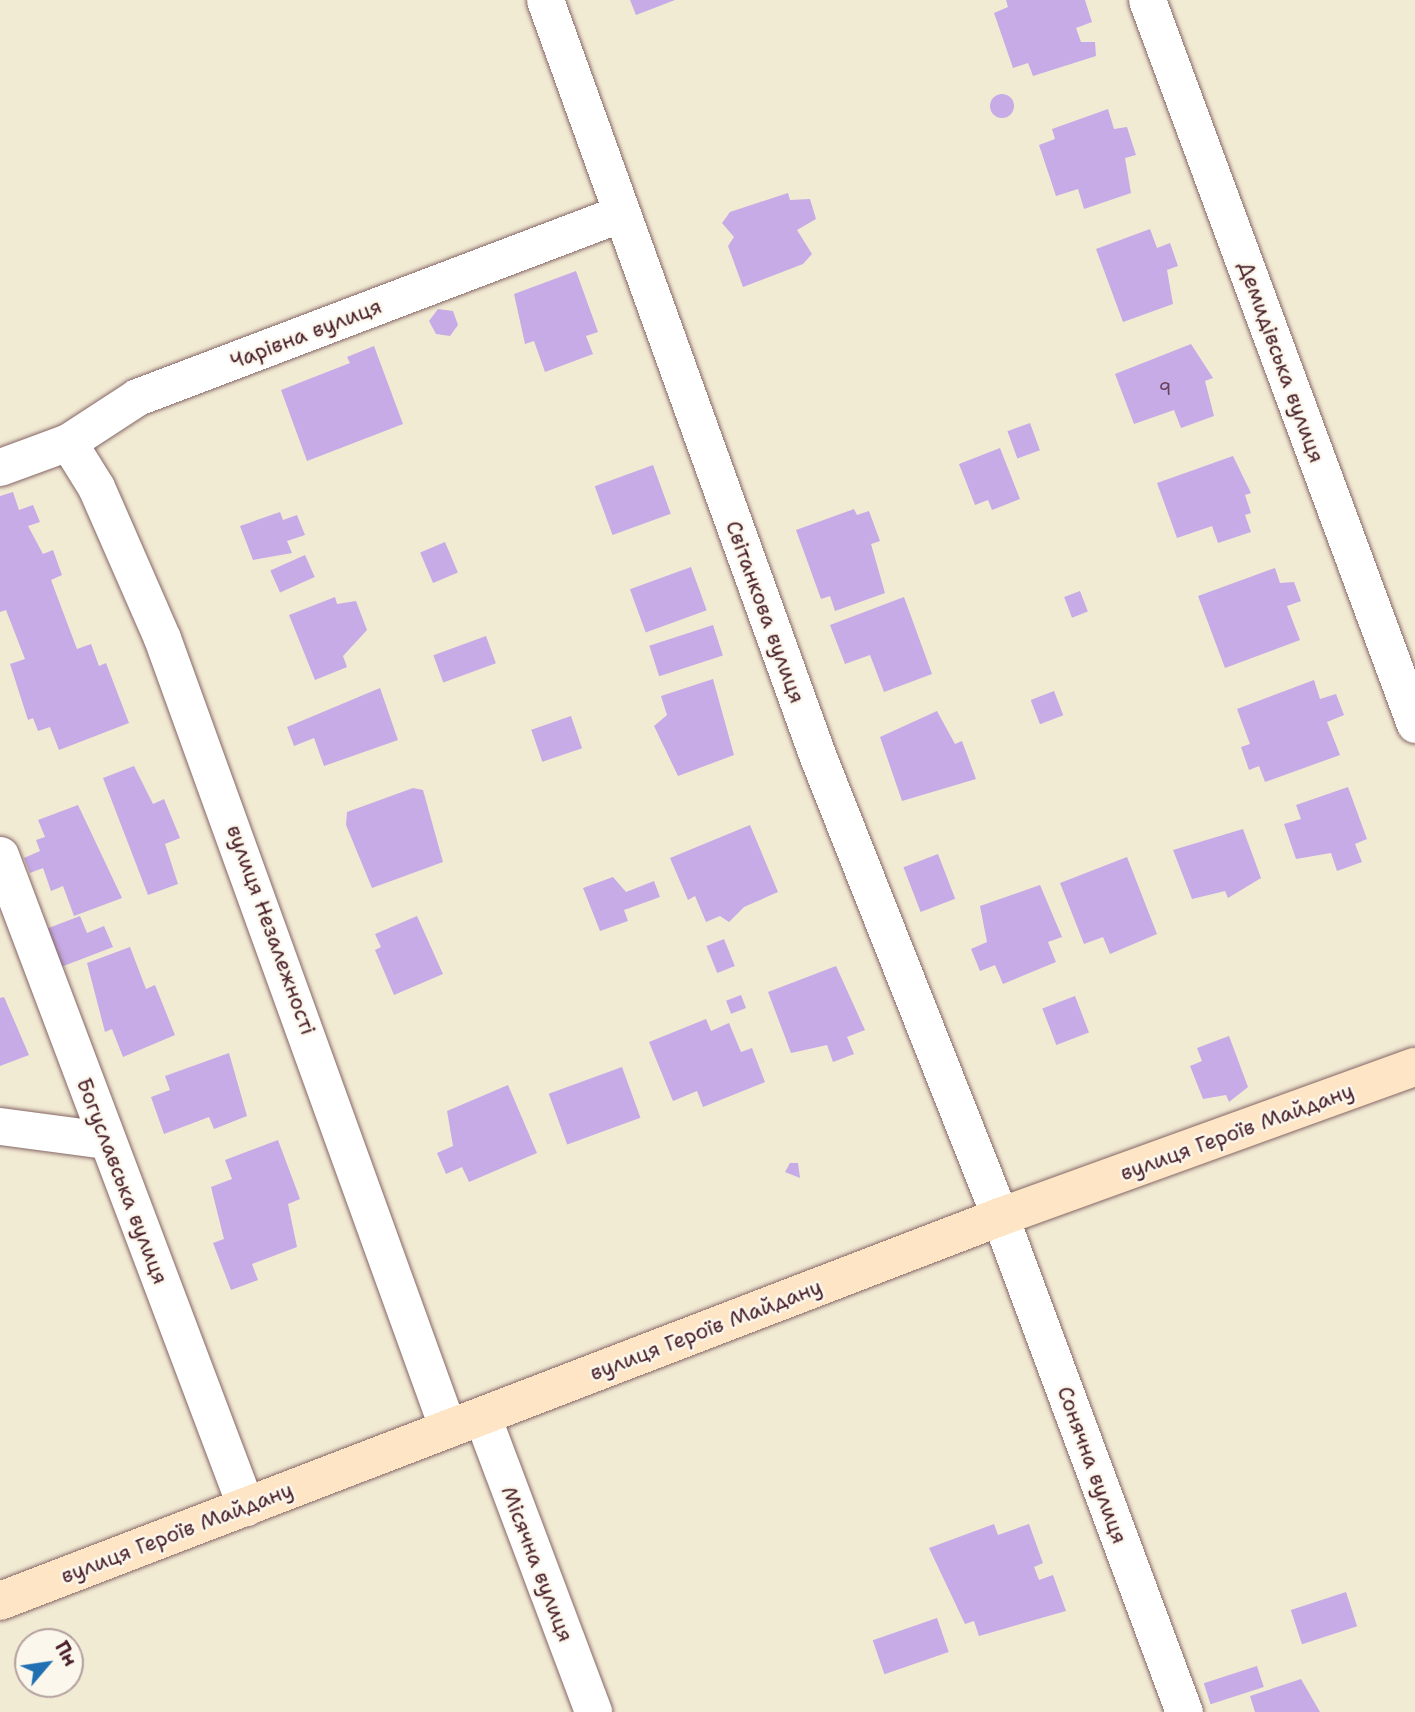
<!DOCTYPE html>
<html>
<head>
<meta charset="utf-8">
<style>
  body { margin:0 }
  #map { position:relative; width:1415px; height:1712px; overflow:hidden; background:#f2ebd4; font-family:"Shantell Sans",sans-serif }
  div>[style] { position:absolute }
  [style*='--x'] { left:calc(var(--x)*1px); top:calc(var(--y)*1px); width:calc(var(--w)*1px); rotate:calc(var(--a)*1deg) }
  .building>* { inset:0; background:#c6abe6; transform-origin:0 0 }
  .round { border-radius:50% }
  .roads { filter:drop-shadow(0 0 2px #856666) drop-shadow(0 0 2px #856666) }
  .street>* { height:37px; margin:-18.5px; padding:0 18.5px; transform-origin:18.5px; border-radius:18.5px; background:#fff }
  .secondary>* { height:38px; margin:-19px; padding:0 19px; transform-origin:19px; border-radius:19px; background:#fde5c5 }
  span { translate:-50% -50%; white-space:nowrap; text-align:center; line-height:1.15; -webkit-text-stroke:5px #fbf7ec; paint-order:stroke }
  .number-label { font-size:18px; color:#69425a }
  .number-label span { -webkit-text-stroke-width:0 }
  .street-label { font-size:21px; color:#4a1f2b }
  .north { position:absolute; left:14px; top:1628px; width:70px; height:70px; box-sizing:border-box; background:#fbf7ec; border:2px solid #b4a19f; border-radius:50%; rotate:61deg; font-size:19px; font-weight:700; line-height:28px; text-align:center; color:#4a1f2b }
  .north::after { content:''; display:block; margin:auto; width:24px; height:32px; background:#1f6fb2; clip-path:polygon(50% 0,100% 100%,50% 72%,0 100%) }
</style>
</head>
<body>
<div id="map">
  <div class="building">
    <i style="clip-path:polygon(630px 0,675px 0,636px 15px)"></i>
    <i style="clip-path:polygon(1006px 0,1085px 0,1092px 22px,1076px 28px,1081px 42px,1095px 42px,1096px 56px,1033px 76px,1028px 63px,1013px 68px,994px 13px,1008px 7px)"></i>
    <i class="round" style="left:990px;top:94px;width:24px;height:24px"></i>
    <i style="clip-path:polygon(1108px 109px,1114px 129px,1127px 127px,1136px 155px,1125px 158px,1131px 193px,1084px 209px,1078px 189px,1056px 196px,1039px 145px,1055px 139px,1052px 129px)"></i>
    <i style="clip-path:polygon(788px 193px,790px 200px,810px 199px,816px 219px,797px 230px,812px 254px,803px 264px,743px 287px,728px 246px,734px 237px,722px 223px,730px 212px)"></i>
    <i style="clip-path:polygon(1150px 229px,1157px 248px,1170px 243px,1178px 266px,1167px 270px,1173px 304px,1123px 322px,1096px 249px)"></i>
    <i style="clip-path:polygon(576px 271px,598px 332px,586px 336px,593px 354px,545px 372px,534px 341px,525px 344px,514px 294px)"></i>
    <i style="clip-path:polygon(438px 309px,453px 311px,458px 325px,450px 336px,436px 334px,429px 321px)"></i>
    <i style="clip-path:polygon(1191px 344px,1213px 378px,1205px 381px,1214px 416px,1181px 428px,1174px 410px,1134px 424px,1115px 374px)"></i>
    <i style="clip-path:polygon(374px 346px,403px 424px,307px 461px,281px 390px,350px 363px,347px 357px)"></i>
    <i style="left:1030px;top:423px;width:29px;height:24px;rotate:70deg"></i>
    <i style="clip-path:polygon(1000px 448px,1020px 499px,992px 510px,988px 500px,975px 505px,959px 464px)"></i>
    <i style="clip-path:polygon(1233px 456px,1251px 493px,1245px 495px,1251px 513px,1245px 515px,1251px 532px,1218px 543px,1212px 526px,1177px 538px,1157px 483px)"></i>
    <i style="left:653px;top:465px;width:52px;height:62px;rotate:70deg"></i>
    <i style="clip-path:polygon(13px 492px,19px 510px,33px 505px,40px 522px,28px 526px,43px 554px,53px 550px,62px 575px,51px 580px,77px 649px,91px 644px,99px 666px,106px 663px,129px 723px,59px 750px,50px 727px,38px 731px,33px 718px,28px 720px,10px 664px,25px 659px,6px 610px,0 612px,0 496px)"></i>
    <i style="clip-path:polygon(854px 509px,857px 515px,869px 511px,880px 541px,871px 544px,885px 593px,835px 611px,830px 596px,821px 599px,796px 530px)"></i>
    <i style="clip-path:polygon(280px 512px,283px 520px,297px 515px,305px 535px,287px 541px,292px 553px,253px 560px,240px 526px)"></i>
    <i style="left:445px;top:542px;width:33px;height:27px;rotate:67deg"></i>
    <i style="left:305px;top:555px;width:24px;height:38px;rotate:66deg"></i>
    <i style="left:691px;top:567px;width:46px;height:65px;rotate:70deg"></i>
    <i style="clip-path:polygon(1275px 568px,1280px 583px,1294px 582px,1301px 601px,1287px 606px,1300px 640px,1225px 668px,1198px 596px)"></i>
    <i style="left:1080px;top:591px;width:22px;height:17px;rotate:69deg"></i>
    <i style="clip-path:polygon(335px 597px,337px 604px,356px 601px,367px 630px,343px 656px,347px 667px,315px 680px,289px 615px)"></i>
    <i style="clip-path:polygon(904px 597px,932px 674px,884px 692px,870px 655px,845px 664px,830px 625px)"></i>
    <i style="left:713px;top:625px;width:32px;height:67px;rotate:72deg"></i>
    <i style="left:486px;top:636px;width:29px;height:56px;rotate:70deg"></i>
    <i style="clip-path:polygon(713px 679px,734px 755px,678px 776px,654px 726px,667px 715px,661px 696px)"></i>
    <i style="clip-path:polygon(1314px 680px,1320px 699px,1336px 694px,1344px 715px,1327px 722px,1340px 755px,1265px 782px,1259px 766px,1249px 770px,1241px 747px,1250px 744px,1237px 709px)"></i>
    <i style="clip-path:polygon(380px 688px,398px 740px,324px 766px,314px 738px,294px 746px,287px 727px)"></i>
    <i style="left:1054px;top:691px;width:26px;height:25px;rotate:69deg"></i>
    <i style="clip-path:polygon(937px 711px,955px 744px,962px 741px,976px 779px,902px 801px,880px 737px)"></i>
    <i style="left:571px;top:716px;width:34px;height:42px;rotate:71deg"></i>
    <i style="clip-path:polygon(134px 766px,153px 804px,164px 799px,180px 838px,165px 844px,178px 884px,148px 895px,103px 778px)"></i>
    <i style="clip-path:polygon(1348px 787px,1367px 839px,1355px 844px,1362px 862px,1337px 871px,1331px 853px,1296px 859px,1284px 824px,1301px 819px,1296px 805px)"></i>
    <i style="clip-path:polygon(413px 788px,423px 790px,443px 862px,372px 888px,346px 825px,347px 812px)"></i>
    <i style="clip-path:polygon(78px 805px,122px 898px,74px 916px,63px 886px,51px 891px,43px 868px,30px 873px,24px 858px,40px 851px,36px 840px,45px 837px,38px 820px)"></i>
    <i style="clip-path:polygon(750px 825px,778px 892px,744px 907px,729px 922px,720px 916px,706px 922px,695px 896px,688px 900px,670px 858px)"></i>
    <i style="clip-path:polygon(1243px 829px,1261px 878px,1228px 898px,1225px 891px,1192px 899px,1173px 850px)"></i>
    <i style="left:938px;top:854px;width:48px;height:37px;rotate:69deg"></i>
    <i style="clip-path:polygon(1127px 857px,1157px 934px,1110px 954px,1103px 937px,1084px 944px,1060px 883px)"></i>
    <i style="clip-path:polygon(613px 877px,626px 892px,654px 881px,660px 897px,624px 910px,628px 921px,600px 931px,583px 888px)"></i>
    <i style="clip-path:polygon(1040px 885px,1062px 937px,1048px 942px,1056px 962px,1003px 984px,995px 965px,980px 971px,971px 949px,987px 942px,980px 906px)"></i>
    <i style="clip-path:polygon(80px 916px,87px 933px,104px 926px,113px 947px,61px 967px,46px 929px)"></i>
    <i style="clip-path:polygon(417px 916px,443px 974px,394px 995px,375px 950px,381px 947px,375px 934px)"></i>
    <i style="left:724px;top:939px;width:29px;height:19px;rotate:68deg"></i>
    <i style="clip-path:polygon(130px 947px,146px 989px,155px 985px,175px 1035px,123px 1057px,112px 1029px,105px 1032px,87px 963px)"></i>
    <i style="clip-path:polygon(836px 966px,865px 1030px,847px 1037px,854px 1054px,833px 1062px,827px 1045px,791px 1053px,768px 992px)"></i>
    <i style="left:741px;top:995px;width:14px;height:16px;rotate:69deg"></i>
    <i style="left:1075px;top:996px;width:39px;height:35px;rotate:69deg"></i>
    <i style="clip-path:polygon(4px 997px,29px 1055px,0 1066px,0 998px)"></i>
    <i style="clip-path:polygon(706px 1019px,711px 1031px,729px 1023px,741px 1052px,752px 1048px,765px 1082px,703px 1107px,697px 1091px,673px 1101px,649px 1042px)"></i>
    <i style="clip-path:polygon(1229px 1036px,1248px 1087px,1229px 1102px,1226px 1095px,1203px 1099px,1190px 1066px,1202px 1061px,1197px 1048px)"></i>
    <i style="clip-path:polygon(229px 1053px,247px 1116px,214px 1129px,209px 1117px,164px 1134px,151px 1097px,170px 1090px,165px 1076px)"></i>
    <i style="left:622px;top:1067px;width:54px;height:78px;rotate:70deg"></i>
    <i style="clip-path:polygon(508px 1085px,537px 1153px,469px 1182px,462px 1167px,446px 1174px,437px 1153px,453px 1146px,447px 1111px)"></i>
    <i style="clip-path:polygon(278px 1140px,300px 1199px,288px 1204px,297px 1247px,252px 1264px,258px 1280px,231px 1290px,213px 1243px,224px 1239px,211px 1187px,232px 1179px,225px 1160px)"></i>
    <i style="clip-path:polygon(790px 1163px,798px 1163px,800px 1178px,785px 1172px)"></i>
    <i style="clip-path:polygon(994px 1524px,998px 1535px,1029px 1524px,1043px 1563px,1034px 1567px,1039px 1580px,1053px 1575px,1066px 1611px,979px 1636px,974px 1621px,965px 1624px,929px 1548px)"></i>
    <i style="left:1346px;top:1592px;width:36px;height:58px;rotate:72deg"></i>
    <i style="left:937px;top:1618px;width:36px;height:68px;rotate:71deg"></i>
    <i style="left:1257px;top:1666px;width:22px;height:56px;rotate:72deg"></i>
    <i style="clip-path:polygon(1301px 1679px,1320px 1712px,1255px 1712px,1250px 1696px)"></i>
  </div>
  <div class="roads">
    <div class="street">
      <i style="--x:545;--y:0;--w:805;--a:70.17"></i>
      <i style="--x:818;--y:757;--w:495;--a:68.4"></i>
      <i style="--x:1000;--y:1217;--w:528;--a:69.61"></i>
      <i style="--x:1147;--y:0;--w:772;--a:69.69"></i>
      <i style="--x:68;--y:442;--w:53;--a:58.1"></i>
      <i style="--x:96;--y:487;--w:165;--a:66.4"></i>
      <i style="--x:162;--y:638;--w:841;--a:70.12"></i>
      <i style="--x:0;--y:467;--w:72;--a:-20.2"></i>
      <i style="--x:68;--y:442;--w:82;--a:-33.1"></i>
      <i style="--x:137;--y:397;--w:516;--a:-20.79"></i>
      <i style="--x:0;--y:855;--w:697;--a:69.33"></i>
      <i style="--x:0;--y:1126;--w:106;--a:7.6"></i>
      <i style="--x:482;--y:1416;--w:316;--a:69.4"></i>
    </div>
    <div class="secondary">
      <i style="--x:0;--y:1601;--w:1071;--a:-21.01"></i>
      <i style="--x:1000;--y:1217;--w:441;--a:-19.9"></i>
    </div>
  </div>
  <div class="number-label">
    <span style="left:1165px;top:389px">9</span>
  </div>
  <div class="street-label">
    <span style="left:306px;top:334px;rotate:-21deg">Чарівна вулиця</span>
    <span style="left:1281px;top:362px;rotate:70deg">Демидівська вулиця</span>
    <span style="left:765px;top:612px;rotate:70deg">Світанкова вулиця</span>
    <span style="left:271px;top:930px;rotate:70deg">вулиця Незалежності</span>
    <span style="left:1237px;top:1132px;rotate:-20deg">вулиця Героїв Майдану</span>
    <span style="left:122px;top:1181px;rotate:69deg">Богуславська вулиця</span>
    <span style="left:706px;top:1330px;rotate:-21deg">вулиця Героїв Майдану</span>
    <span style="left:1092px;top:1465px;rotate:70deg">Сонячна вулиця</span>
    <span style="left:177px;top:1533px;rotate:-21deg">вулиця Героїв Майдану</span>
    <span style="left:537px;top:1564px;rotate:69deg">Місячна вулиця</span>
  </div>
  <div class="north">Пн</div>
</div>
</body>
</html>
